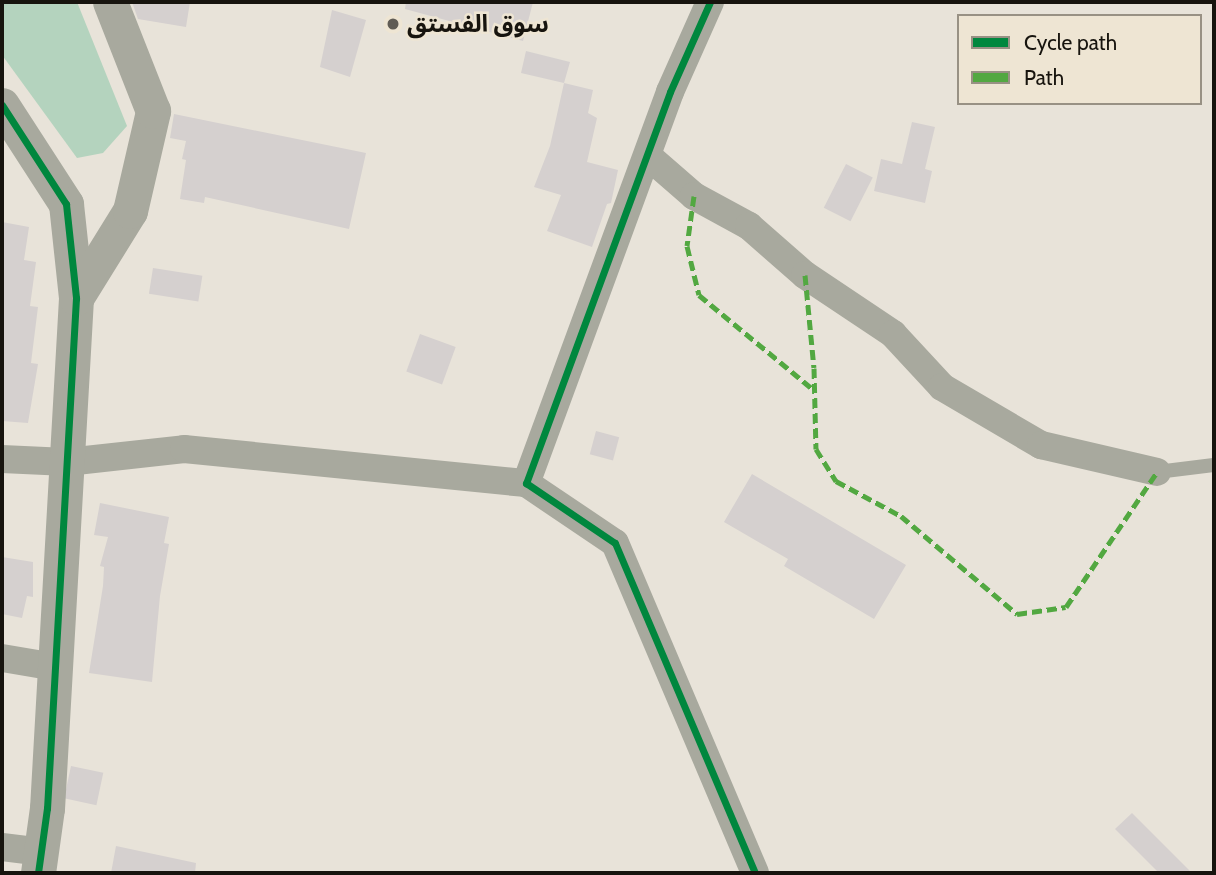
<!DOCTYPE html>
<html>
<head>
<meta charset="utf-8">
<style>
  body { margin:0 }
  #map { position:relative; width:1216px; height:875px; overflow:hidden; background:#e8e3d9; font-family:Cabin,"Noto Sans Arabic",sans-serif }
  div>[style] { position:absolute }
  [style*='--x'] { left:calc(var(--x)*1px); top:calc(var(--y)*1px); width:calc(var(--w)*1px); rotate:calc(var(--a)*1deg) }
  .green>* { inset:0; background:#b4d3be }
  .building>* { inset:0; background:#d5d0cf; transform-origin:0 0 }
  .service>* { height:14px; margin:-7px; padding:0 7px; transform-origin:7px; border-radius:7px; background:#a8a99e }
  .minor>* { height:28px; margin:-14px; padding:0 14px; transform-origin:14px; border-radius:14px; background:#a8a99e }
  .tertiary>* { height:35px; margin:-17.5px; padding:0 17.5px; transform-origin:17.5px; border-radius:17.5px; background:#a8a99e }
  .quiet>* { height:5px; margin-top:-2.5px; transform-origin:0; background:repeating-linear-gradient(90deg,#52a841 0 10px,transparent 0 15px) }
  .cycleway>* { height:7px; margin:-3.5px; padding:0 3.5px; transform-origin:3.5px; border-radius:3.5px; background:#00873e }
  .dots>* { width:19px; height:19px; translate:-50% -50%; box-sizing:border-box; border:4px solid #eee5d3; border-radius:50% }
  span { translate:-50% -50%; white-space:nowrap; text-align:center; line-height:1.15; -webkit-text-stroke:5px #eee5d3; paint-order:stroke }
  .poi-label { font-size:24px; color:#17140e; font-weight:700 }
  .left { translate:0 -50%; text-align:left }
  .frame { position:absolute; inset:0; border:4px solid #17140e; pointer-events:none }
  .legend { position:absolute; left:957px; top:14px; width:245px; height:91px; box-sizing:border-box; background:#eee5d3; border:2px solid #989184; margin:0; padding:9px 12px; list-style:none; font-size:21px; color:#17140e }
  .legend li { display:flex; align-items:center; gap:14px; height:35px }
  .legend b { width:35px; border:2px solid #989184 }
</style>
</head>
<body>
<div id="map">
  <div class="green">
    <i style="clip-path:polygon(2px 2px,77px 2px,127px 126px,103px 153px,77px 158px,2px 55px)"></i>
  </div>
  <div class="building">
    <i style="clip-path:polygon(132px 2px,190px 2px,186px 27px,138px 19px)"></i>
    <i style="clip-path:polygon(406px 2px,533px 2px,523px 41px,405px 9px)"></i>
    <i style="clip-path:polygon(332px 10px,366px 20px,350px 77px,320px 67px)"></i>
    <i style="clip-path:polygon(526px 51px,570px 62px,564px 83px,593px 90px,588px 113px,597px 118px,587px 162px,618px 170px,611px 203px,607px 204px,592px 247px,547px 231px,561px 195px,534px 187px,550px 146px,564px 83px,521px 73px)"></i>
    <i style="clip-path:polygon(174px 114px,366px 153px,349px 229px,205px 197px,204px 203px,180px 199px,186px 160px,182px 159px,186px 141px,170px 138px)"></i>
    <i style="clip-path:polygon(912px 122px,935px 127px,925px 169px,932px 171px,925px 203px,874px 191px,881px 159px,902px 164px)"></i>
    <i style="left:846px;top:164px;width:30px;height:49px;rotate:27deg"></i>
    <i style="clip-path:polygon(2px 222px,29px 227px,24px 260px,36px 262px,30px 306px,38px 307px,31px 363px,38px 364px,28px 423px,2px 421px)"></i>
    <i style="left:153px;top:268px;width:50px;height:26px;rotate:9deg"></i>
    <i style="left:420px;top:334px;width:38px;height:40px;rotate:20deg"></i>
    <i style="left:596px;top:431px;width:24px;height:24px;rotate:15deg"></i>
    <i style="clip-path:polygon(752px 474px,906px 565px,874px 619px,784px 566px,788px 559px,724px 522px)"></i>
    <i style="clip-path:polygon(100px 503px,169px 517px,164px 543px,169px 544px,160px 596px,152px 682px,89px 673px,103px 586px,104px 567px,100px 566px,108px 537px,94px 535px)"></i>
    <i style="clip-path:polygon(2px 557px,33px 562px,33px 597px,27px 596px,22px 618px,2px 614px)"></i>
    <i style="left:71px;top:766px;width:33px;height:33px;rotate:12deg"></i>
    <i style="clip-path:polygon(1132px 813px,1192px 873px,1159px 873px,1115px 829px)"></i>
    <i style="clip-path:polygon(116px 846px,196px 863px,195px 873px,111px 873px)"></i>
  </div>
  <div class="service">
    <i style="--x:1157;--y:472;--w:57;--a:-7"></i>
  </div>
  <div class="minor">
    <i style="--x:710;--y:2;--w:98;--a:114"></i>
    <i style="--x:670;--y:92;--w:417;--a:110.2"></i>
    <i style="--x:526;--y:483;--w:107;--a:34"></i>
    <i style="--x:615;--y:543;--w:358;--a:67"></i>
    <i style="--x:648;--y:156;--w:61;--a:41"></i>
    <i style="--x:694;--y:196;--w:63;--a:28.6"></i>
    <i style="--x:749;--y:226;--w:74;--a:41.2"></i>
    <i style="--x:805;--y:275;--w:106;--a:33.8"></i>
    <i style="--x:893;--y:334;--w:72;--a:47.2"></i>
    <i style="--x:942;--y:387;--w:115;--a:30.4"></i>
    <i style="--x:1041;--y:445;--w:119;--a:13.1"></i>
    <i style="--x:2;--y:459;--w:65;--a:2.6"></i>
    <i style="--x:67;--y:462;--w:118;--a:-6.3"></i>
    <i style="--x:184;--y:449;--w:344;--a:5.7"></i>
    <i style="--x:2;--y:658;--w:54;--a:9.6"></i>
    <i style="--x:2;--y:847;--w:41;--a:7"></i>
  </div>
  <div class="tertiary">
    <i style="--x:2;--y:105;--w:118;--a:57.1"></i>
    <i style="--x:66;--y:204;--w:95;--a:83.9"></i>
    <i style="--x:76;--y:298;--w:511;--a:93.25"></i>
    <i style="--x:47;--y:808;--w:66;--a:97.9"></i>
    <i style="--x:76;--y:298;--w:102;--a:-58.2"></i>
    <i style="--x:130;--y:211;--w:103;--a:-77"></i>
    <i style="--x:153;--y:111;--w:117;--a:-111.5"></i>
  </div>
  <div class="quiet">
    <i style="--x:694;--y:196;--w:50;--a:98"></i>
    <i style="--x:687;--y:246;--w:50;--a:76.2"></i>
    <i style="--x:699;--y:295;--w:149;--a:39.6"></i>
    <i style="--x:805;--y:275;--w:93;--a:84.5"></i>
    <i style="--x:814;--y:368;--w:81;--a:88.6"></i>
    <i style="--x:816;--y:449;--w:38;--a:58"></i>
    <i style="--x:836;--y:481;--w:74;--a:28.3"></i>
    <i style="--x:901;--y:516;--w:152;--a:40.2"></i>
    <i style="--x:1017;--y:614;--w:49;--a:-8.1"></i>
    <i style="--x:1066;--y:607;--w:163;--a:-56"></i>
  </div>
  <div class="cycleway">
    <i style="--x:710;--y:2;--w:98;--a:114"></i>
    <i style="--x:670;--y:92;--w:417;--a:110.2"></i>
    <i style="--x:526;--y:483;--w:107;--a:34"></i>
    <i style="--x:615;--y:543;--w:358;--a:67"></i>
    <i style="--x:2;--y:105;--w:118;--a:57.1"></i>
    <i style="--x:66;--y:204;--w:95;--a:83.9"></i>
    <i style="--x:76;--y:298;--w:511;--a:93.25"></i>
    <i style="--x:47;--y:808;--w:66;--a:97.9"></i>
  </div>
  <div class="dots">
    <i style="left:393px;top:24px;background:#605c55"></i>
  </div>
  <div class="poi-label">
    <span class="left" style="left:407px;top:24px">سوق الفستق</span>
  </div>
  <div class="frame"></div>
  <ul class="legend">
  <li><b style="height:9px;background:#00873e"></b>Cycle path</li>
  <li><b style="height:9px;background:#52a841"></b>Path</li>
  </ul>
</div>
</body>
</html>
